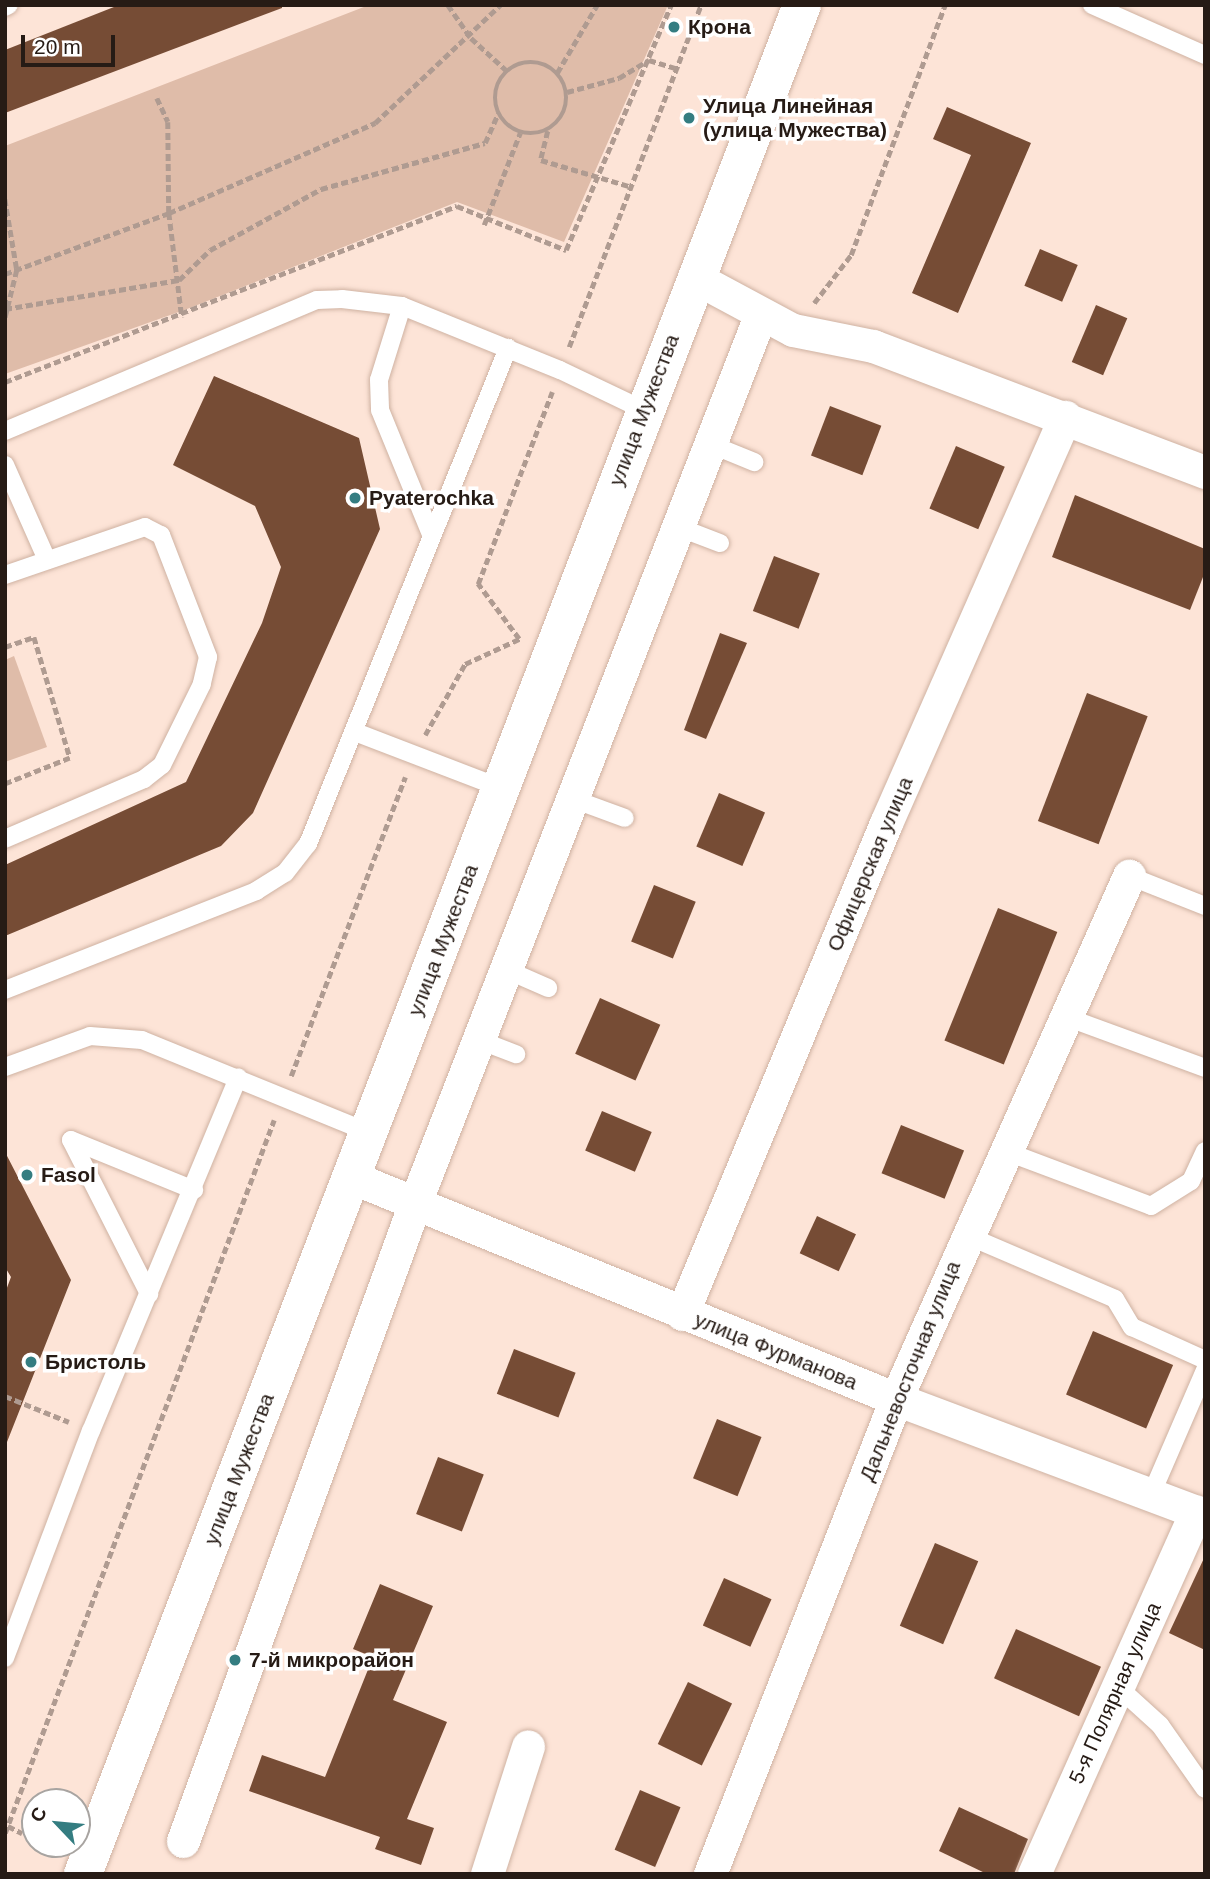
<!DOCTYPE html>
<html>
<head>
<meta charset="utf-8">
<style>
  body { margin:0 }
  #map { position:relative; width:1210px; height:1879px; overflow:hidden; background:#fde4d7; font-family:Helvetica,sans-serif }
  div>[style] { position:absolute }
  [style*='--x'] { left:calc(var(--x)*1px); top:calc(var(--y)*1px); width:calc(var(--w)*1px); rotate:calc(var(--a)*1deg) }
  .green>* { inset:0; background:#dfbca9 }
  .building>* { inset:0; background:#764c35; transform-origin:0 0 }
  .path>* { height:4.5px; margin-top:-2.25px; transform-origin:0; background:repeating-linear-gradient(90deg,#af9b91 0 7px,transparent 0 10.5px) }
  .path>.ring { margin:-2.25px; padding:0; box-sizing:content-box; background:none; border:4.5px solid #af9b91; border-radius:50% }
  .roads { filter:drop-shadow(0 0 2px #cfb2a2) drop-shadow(0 0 2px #cfb2a2) }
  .lane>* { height:18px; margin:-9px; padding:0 9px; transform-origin:9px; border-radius:9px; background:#fff }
  .street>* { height:33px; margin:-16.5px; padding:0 16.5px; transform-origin:16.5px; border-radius:16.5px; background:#fff }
  .secondary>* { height:38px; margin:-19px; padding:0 19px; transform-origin:19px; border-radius:19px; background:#fff }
  .dots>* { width:19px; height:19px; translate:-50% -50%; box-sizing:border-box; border:4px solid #fff; border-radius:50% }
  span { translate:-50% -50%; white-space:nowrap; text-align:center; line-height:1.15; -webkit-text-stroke:7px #fff; paint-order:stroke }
  .poi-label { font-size:21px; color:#261b15; font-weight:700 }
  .left { translate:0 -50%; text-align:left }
  .street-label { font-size:21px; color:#261b15 }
  .frame { position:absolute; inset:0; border:7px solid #261b15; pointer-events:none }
  .north { position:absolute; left:21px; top:1788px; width:70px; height:70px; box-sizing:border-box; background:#fff; border:2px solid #a8a4a1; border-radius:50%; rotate:296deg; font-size:19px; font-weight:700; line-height:28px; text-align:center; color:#261b15 }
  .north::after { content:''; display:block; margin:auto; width:24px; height:32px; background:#347d81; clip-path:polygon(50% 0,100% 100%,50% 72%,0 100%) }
  .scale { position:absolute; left:21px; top:35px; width:94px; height:32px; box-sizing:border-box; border:4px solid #261b15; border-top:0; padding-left:9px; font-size:21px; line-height:24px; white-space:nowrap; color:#261b15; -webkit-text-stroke:5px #fff; paint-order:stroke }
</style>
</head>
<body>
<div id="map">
  <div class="green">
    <i style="clip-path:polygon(369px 5px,668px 5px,564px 242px,457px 202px,187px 309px,5px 374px,5px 146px)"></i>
    <i style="clip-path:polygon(14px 656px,47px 747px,5px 762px,5px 660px)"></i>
  </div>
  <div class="building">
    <i style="clip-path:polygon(119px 5px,282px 5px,282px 8px,5px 113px,5px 50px)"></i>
    <i style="clip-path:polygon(947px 107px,1031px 143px,958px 313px,912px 293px,971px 155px,933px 139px)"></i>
    <i style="left:1040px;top:249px;width:41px;height:40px;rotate:23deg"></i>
    <i style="left:1096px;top:305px;width:34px;height:62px;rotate:23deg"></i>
    <i style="clip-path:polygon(214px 376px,359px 438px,380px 529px,253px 813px,221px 846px,5px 936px,5px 865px,186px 782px,262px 623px,281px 567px,255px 506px,173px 465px)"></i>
    <i style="left:830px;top:406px;width:55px;height:53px;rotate:21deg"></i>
    <i style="left:956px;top:446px;width:53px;height:68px;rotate:23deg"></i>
    <i style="clip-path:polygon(1075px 495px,1205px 549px,1205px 572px,1190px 610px,1052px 557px)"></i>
    <i style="left:774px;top:556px;width:49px;height:59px;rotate:21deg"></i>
    <i style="clip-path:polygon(720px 633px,747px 643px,706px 739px,684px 730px)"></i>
    <i style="left:1087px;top:693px;width:65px;height:137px;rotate:21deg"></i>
    <i style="left:719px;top:793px;width:50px;height:58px;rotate:23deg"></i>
    <i style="left:654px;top:885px;width:45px;height:61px;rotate:22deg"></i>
    <i style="left:998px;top:908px;width:64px;height:143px;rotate:22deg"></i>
    <i style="left:600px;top:998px;width:66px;height:61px;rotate:24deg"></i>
    <i style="left:602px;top:1111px;width:54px;height:43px;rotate:23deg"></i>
    <i style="left:901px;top:1125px;width:68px;height:52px;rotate:22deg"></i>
    <i style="clip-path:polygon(5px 1152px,71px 1280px,7px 1442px,5px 1293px,11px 1277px,5px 1267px)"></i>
    <i style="left:817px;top:1216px;width:43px;height:41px;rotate:25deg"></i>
    <i style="left:1093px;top:1331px;width:87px;height:69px;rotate:23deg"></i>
    <i style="left:514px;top:1349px;width:66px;height:48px;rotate:21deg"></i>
    <i style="left:717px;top:1419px;width:48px;height:64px;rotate:22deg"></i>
    <i style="left:438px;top:1457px;width:49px;height:61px;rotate:21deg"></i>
    <i style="left:935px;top:1543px;width:47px;height:90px;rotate:23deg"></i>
    <i style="clip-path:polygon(1205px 1556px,1205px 1650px,1169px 1633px)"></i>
    <i style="left:724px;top:1578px;width:52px;height:52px;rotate:24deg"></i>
    <i style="clip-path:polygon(380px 1584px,433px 1606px,393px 1700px,447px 1722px,407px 1819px,434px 1828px,421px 1865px,375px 1849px,380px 1837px,249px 1791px,262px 1755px,325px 1777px,373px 1657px,353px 1649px)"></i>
    <i style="left:1016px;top:1629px;width:93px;height:54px;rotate:24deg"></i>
    <i style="left:688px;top:1682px;width:49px;height:69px;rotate:26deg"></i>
    <i style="left:640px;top:1790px;width:44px;height:65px;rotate:23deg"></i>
    <i style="clip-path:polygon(959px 1807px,1028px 1839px,1014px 1874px,987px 1874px,939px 1851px)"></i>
  </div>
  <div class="path">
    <i style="--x:448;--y:5;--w:40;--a:55.1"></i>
    <i style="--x:471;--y:38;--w:47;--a:42.4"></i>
    <i class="ring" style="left:495px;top:62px;width:67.5px;height:67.5px"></i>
    <i style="--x:557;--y:73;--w:79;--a:-59.5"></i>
    <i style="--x:567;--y:92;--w:54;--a:-15.1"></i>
    <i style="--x:619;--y:78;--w:35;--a:-31"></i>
    <i style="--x:649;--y:60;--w:27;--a:17"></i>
    <i style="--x:157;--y:98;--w:26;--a:65"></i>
    <i style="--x:168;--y:122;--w:91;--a:89.4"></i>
    <i style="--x:169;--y:213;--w:105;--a:82.9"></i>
    <i style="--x:548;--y:131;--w:30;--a:104"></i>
    <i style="--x:541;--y:160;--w:92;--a:16.5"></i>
    <i style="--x:5;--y:199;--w:72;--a:80.4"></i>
    <i style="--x:17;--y:270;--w:50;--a:103.8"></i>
    <i style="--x:484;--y:225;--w:99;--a:-68.6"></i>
    <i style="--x:5;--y:274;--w:175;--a:-20.4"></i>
    <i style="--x:169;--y:213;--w:225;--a:-23.6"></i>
    <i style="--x:375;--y:123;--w:172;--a:-43.3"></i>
    <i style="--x:814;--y:303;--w:61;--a:-52.4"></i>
    <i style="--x:851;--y:255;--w:267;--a:-69.4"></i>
    <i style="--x:5;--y:309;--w:176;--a:-9.5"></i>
    <i style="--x:179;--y:280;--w:43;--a:-44.1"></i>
    <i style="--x:210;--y:250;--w:127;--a:-28.8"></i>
    <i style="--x:321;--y:189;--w:170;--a:-15.7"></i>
    <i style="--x:485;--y:143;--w:32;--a:-66"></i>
    <i style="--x:569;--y:347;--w:367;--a:-68.9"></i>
    <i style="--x:5;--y:382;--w:485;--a:-21.3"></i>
    <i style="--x:457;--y:206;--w:118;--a:22"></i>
    <i style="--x:566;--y:250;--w:267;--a:-66.8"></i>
    <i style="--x:5;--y:647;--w:31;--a:-19"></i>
    <i style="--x:34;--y:637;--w:126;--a:73.4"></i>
    <i style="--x:70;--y:758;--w:70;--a:158.2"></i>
    <i style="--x:425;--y:735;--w:81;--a:-60.6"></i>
    <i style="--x:465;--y:664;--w:60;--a:-24.8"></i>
    <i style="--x:519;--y:639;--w:69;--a:-126.7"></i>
    <i style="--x:478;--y:584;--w:206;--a:-68.9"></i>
    <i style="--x:291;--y:1076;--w:320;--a:-69.1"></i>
    <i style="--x:5;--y:1396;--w:69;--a:22.1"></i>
    <i style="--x:8;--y:1826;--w:16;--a:27"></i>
    <i style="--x:5;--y:1833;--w:762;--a:-69.33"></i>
  </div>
  <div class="roads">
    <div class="lane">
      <i style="--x:1092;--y:5;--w:124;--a:23.9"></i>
      <i style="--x:5;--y:7;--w:4;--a:-27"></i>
      <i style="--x:402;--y:306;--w:77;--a:107.3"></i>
      <i style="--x:379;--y:380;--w:30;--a:88"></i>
      <i style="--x:380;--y:410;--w:132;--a:67.7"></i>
      <i style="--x:5;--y:431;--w:338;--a:-22.8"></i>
      <i style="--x:317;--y:300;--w:25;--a:-2"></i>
      <i style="--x:342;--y:299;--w:60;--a:6.7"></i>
      <i style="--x:402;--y:306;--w:170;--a:22.1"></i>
      <i style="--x:560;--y:370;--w:93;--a:25.5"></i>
      <i style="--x:710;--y:444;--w:48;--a:22.2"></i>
      <i style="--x:5;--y:465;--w:104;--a:66.1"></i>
      <i style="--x:678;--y:527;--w:45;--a:20.9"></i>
      <i style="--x:5;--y:575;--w:148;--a:-18.9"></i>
      <i style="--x:145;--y:527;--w:18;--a:27"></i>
      <i style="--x:161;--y:535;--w:131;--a:68.9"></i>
      <i style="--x:208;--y:657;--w:28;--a:103"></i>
      <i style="--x:202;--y:684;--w:90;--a:116.3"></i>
      <i style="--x:162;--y:765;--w:23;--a:142"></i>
      <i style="--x:144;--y:779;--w:151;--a:156.7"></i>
      <i style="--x:355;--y:732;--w:156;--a:21"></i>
      <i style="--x:573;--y:799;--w:55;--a:20.1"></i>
      <i style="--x:1129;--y:876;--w:82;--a:21.5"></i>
      <i style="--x:507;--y:970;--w:45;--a:23.7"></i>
      <i style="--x:5;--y:990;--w:270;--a:-21.5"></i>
      <i style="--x:256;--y:891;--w:34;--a:-32"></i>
      <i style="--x:285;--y:873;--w:37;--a:-52"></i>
      <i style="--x:308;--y:844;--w:535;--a:-68.04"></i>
      <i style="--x:1066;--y:1017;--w:148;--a:20.1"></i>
      <i style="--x:479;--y:1040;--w:40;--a:21"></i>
      <i style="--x:5;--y:1067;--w:90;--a:-20"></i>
      <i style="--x:90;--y:1036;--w:52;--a:4.4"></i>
      <i style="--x:142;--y:1040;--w:244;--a:22.2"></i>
      <i style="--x:71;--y:1140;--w:173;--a:63.1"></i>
      <i style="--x:71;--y:1140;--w:133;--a:22.1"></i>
      <i style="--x:1005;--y:1151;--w:156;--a:20.6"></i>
      <i style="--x:1151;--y:1206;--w:47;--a:-32"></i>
      <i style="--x:1191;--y:1181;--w:33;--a:-65"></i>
      <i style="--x:966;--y:1235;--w:162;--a:23.2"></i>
      <i style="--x:1115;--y:1299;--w:33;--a:59"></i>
      <i style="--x:1132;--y:1327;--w:80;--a:24.3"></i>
      <i style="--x:1151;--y:1495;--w:136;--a:-66.6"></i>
      <i style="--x:5;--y:1658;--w:243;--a:-69.3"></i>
      <i style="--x:91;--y:1431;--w:383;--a:-67.4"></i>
      <i style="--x:1117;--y:1686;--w:58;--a:42.2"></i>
      <i style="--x:1160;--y:1725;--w:78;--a:54.9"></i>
    </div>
    <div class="street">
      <i style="--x:694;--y:277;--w:112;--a:28.2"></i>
      <i style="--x:793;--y:330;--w:82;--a:11.3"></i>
      <i style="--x:873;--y:346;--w:355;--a:20.8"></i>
      <i style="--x:351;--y:1177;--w:588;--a:22.16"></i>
      <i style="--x:896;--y:1399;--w:330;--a:20.6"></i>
      <i style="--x:682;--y:1314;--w:532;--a:-67.44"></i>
      <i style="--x:886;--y:823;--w:444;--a:-66.2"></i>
      <i style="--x:183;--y:1841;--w:679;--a:-70.02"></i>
      <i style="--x:415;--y:1203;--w:952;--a:-68.75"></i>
      <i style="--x:487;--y:1874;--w:134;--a:-72.2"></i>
      <i style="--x:710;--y:1874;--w:510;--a:-68.62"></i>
      <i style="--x:896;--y:1399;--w:573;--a:-65.99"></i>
      <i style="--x:1034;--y:1874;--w:397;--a:-65.9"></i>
    </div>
    <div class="secondary">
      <i style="--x:83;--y:1874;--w:2003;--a:-68.96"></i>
    </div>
  </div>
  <div class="dots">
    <i style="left:674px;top:27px;background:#347d81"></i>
    <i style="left:689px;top:118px;background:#347d81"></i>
    <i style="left:355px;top:498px;background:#347d81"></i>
    <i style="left:27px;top:1175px;background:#347d81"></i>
    <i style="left:31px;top:1362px;background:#347d81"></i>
    <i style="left:235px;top:1660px;background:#347d81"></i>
  </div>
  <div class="poi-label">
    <span class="left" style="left:688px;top:27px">Крона</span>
    <span class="left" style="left:703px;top:118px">Улица Линейная<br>(улица Мужества)</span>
    <span class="left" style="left:369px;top:498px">Pyaterochka</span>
    <span class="left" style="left:41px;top:1175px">Fasol</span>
    <span class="left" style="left:45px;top:1362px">Бристоль</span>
    <span class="left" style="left:249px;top:1660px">7-й микрорайон</span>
  </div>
  <div class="street-label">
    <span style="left:644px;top:410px;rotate:-69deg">улица Мужества</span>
    <span style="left:870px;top:864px;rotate:-67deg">Офицерская улица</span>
    <span style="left:443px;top:940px;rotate:-69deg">улица Мужества</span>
    <span style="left:776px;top:1351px;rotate:22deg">улица Фурманова</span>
    <span style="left:910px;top:1371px;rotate:-68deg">Дальневосточная улица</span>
    <span style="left:239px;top:1469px;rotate:-69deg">улица Мужества</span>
    <span style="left:1115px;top:1693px;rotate:-66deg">5-я Полярная улица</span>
  </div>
  <div class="frame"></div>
  <div class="north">С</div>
  <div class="scale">20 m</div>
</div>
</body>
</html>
